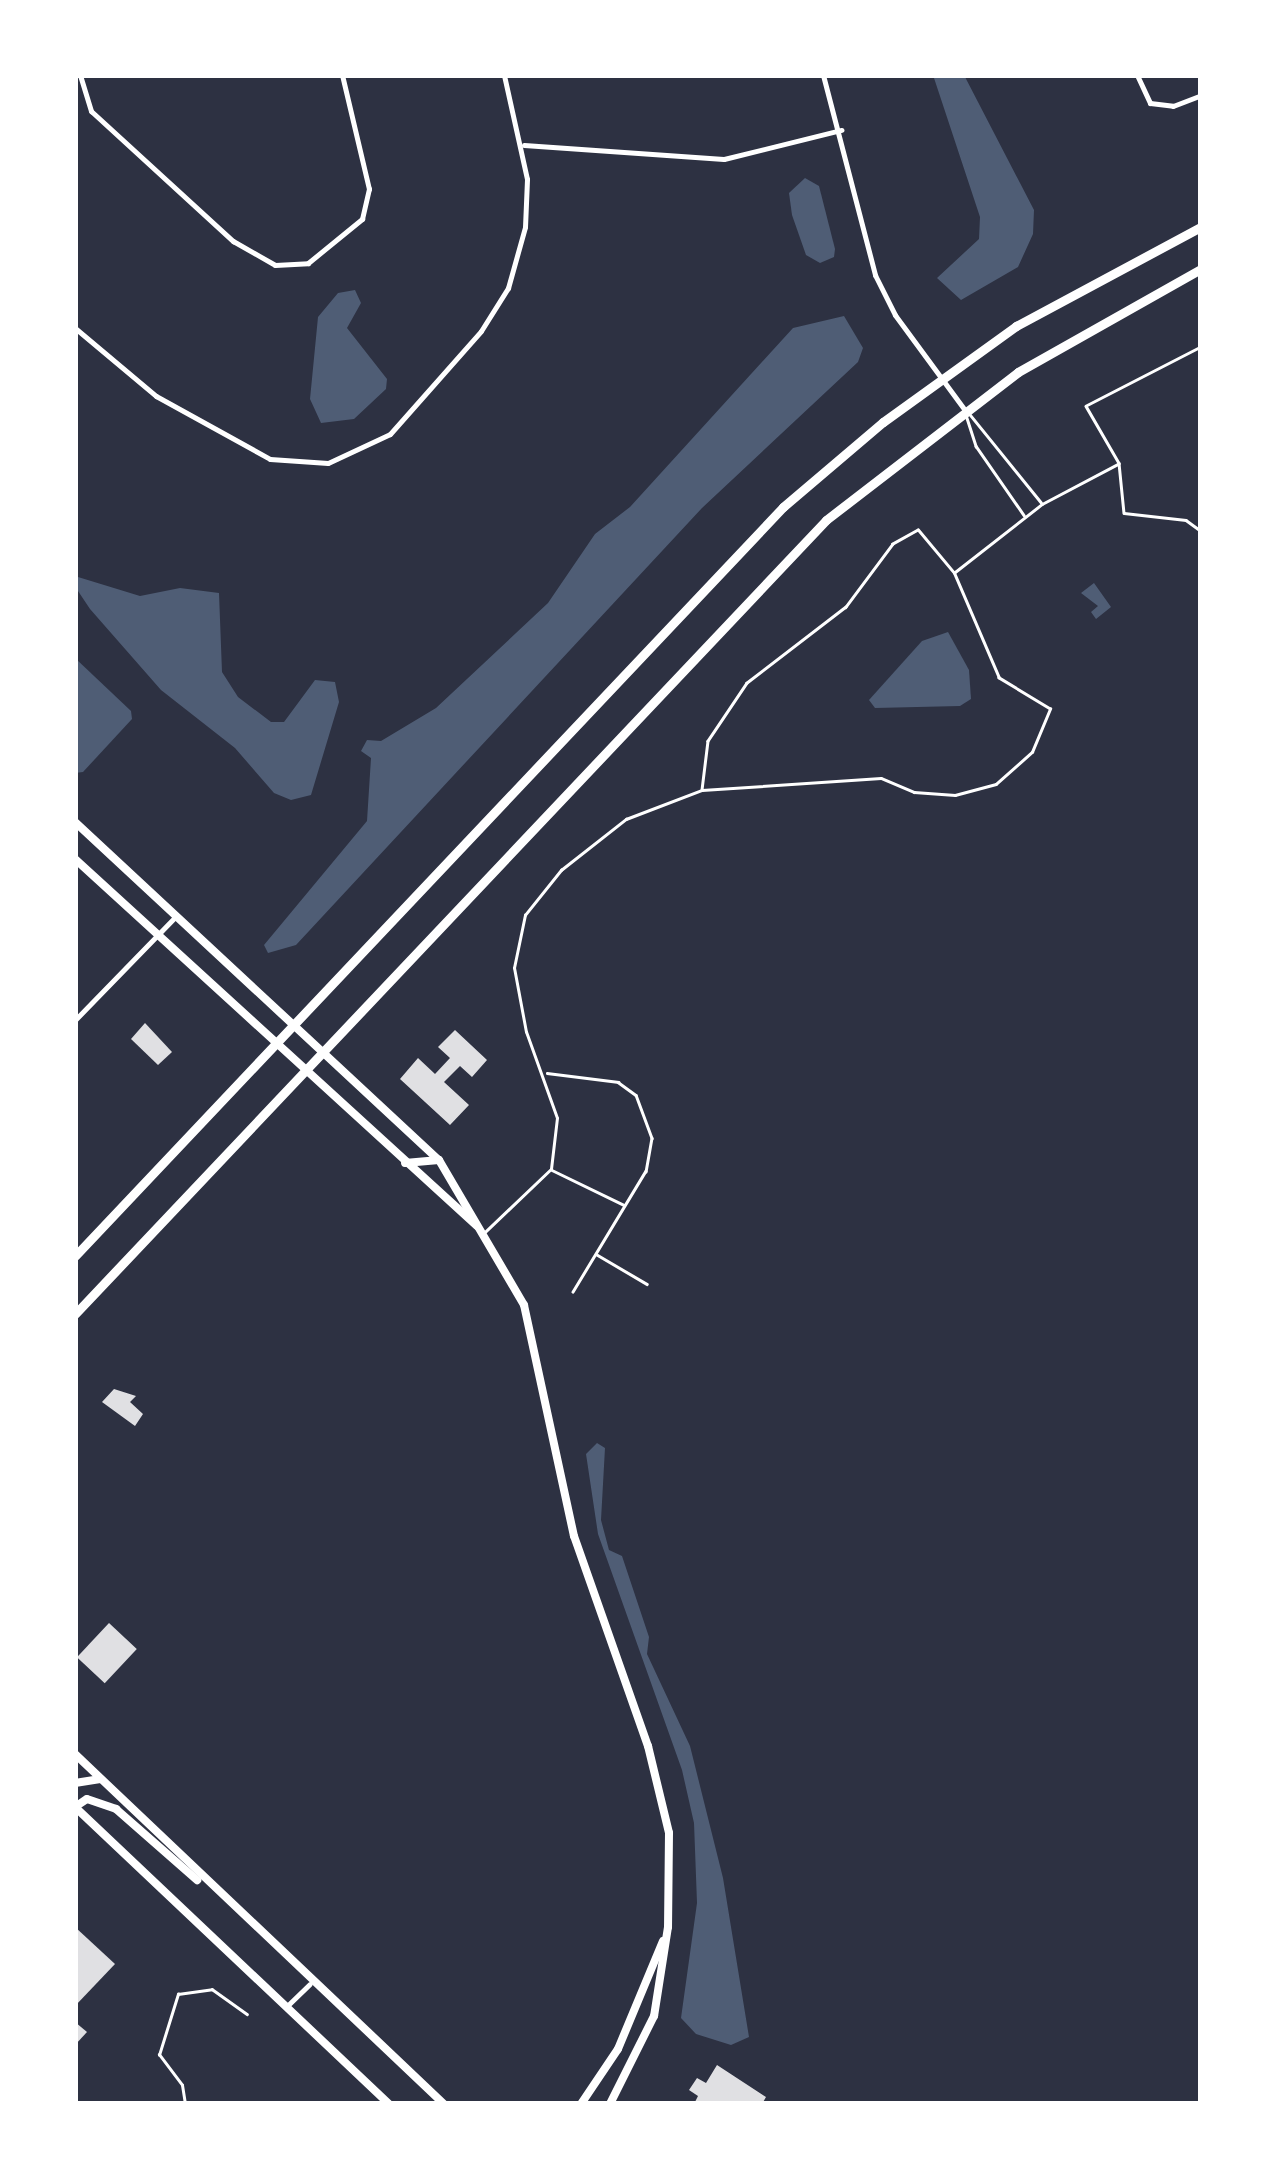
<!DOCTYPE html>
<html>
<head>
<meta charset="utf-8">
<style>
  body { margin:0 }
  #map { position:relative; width:1276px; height:2179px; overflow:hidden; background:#2d3142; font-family:"Public Sans",sans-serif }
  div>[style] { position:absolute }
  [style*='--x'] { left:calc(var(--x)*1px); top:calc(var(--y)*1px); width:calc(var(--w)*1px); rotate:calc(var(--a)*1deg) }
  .water>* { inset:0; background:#4f5d75 }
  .building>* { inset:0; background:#e0e0e3; transform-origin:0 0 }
  .service>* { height:2.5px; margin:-1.25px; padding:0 1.25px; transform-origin:1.25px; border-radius:1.25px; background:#fff }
  .minor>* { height:5px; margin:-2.5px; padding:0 2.5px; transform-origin:2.5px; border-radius:2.5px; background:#fff }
  .tertiary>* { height:8px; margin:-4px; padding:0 4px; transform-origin:4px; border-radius:4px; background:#fff }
  .trunk>* { height:9px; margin:-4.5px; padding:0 4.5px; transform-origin:4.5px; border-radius:4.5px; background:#fff }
  span { translate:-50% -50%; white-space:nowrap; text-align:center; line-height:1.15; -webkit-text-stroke:10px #fff; paint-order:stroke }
  .frame { position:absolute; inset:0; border:78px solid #fff; pointer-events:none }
</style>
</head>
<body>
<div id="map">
  <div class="water">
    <i style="clip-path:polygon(933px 75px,964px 75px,1034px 210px,1033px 234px,1018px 267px,961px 300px,937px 278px,979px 239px,980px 217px)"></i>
    <i style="clip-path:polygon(805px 178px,819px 186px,835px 249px,834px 257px,820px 263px,806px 255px,792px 215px,789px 193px)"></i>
    <i style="clip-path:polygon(355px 290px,361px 303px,347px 328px,387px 379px,386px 389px,354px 419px,321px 423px,310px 399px,318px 317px,338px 293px)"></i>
    <i style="clip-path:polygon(844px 316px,863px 348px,858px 362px,702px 508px,296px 945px,268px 953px,264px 945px,367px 821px,371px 758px,361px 751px,367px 740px,381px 741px,436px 708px,548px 603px,595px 534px,630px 507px,793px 328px)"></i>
    <i style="clip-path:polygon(78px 577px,140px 596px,180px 588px,219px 593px,222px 672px,238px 697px,271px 722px,284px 722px,315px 680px,335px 682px,339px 702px,311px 795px,291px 800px,274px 793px,235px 748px,161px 690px,90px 609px,78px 591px)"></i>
    <i style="clip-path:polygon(1094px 583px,1111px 607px,1096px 619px,1091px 612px,1098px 606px,1081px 593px)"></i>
    <i style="clip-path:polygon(948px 632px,969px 670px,971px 699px,960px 706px,875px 708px,869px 700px,922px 641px)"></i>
    <i style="clip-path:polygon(75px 658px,131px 711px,132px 719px,83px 772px,75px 773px)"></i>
    <i style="clip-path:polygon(597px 1443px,605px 1448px,601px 1520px,609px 1550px,622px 1556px,649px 1637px,647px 1654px,690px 1746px,723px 1878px,749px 2037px,731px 2045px,696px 2034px,681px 2018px,697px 1903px,694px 1823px,682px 1770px,598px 1534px,586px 1454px)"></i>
  </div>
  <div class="building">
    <i style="clip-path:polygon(145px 1023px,172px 1052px,158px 1065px,131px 1039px)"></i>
    <i style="clip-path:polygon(455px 1030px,487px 1060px,472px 1077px,460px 1066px,444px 1082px,469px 1105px,450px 1125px,400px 1079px,418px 1058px,435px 1074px,450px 1058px,438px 1047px)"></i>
    <i style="clip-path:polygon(114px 1389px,136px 1396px,130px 1402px,143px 1414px,135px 1426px,102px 1402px)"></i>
    <i style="left:109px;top:1623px;width:38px;height:47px;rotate:43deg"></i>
    <i style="clip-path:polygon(75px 1927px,115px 1964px,75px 2006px)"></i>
    <i style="clip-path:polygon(75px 2022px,87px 2032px,75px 2045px)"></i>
    <i style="clip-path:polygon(717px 2065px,766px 2097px,762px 2104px,694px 2104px,698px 2096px,689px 2090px,697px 2078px,706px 2083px)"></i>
  </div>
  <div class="service">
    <i style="--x:1201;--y:347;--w:129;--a:152.8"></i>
    <i style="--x:1086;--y:406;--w:66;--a:59.9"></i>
    <i style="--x:1119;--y:463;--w:50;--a:84.3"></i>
    <i style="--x:1124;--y:513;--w:62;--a:6.4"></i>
    <i style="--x:1186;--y:520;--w:19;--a:36"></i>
    <i style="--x:968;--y:412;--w:116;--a:51"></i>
    <i style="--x:966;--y:415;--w:33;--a:72"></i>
    <i style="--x:976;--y:446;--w:84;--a:55.2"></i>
    <i style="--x:955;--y:572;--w:110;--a:-38"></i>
    <i style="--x:1042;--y:504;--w:86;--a:-27.8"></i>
    <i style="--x:547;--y:1073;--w:72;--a:7.2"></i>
    <i style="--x:618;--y:1082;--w:22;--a:36"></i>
    <i style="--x:636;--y:1095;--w:46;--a:69.6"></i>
    <i style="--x:652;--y:1138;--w:34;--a:100"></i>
    <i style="--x:646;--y:1171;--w:141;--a:121.1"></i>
    <i style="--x:552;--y:1170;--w:80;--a:25.9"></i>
    <i style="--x:485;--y:1232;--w:91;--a:-43.7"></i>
    <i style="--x:551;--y:1169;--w:51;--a:-83.3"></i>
    <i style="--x:557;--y:1118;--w:91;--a:-109.8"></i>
    <i style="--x:526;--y:1032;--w:65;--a:-100.6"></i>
    <i style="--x:514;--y:968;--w:54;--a:-78.3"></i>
    <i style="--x:525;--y:915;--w:58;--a:-51.3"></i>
    <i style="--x:561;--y:870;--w:83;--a:-38.1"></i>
    <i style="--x:626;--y:819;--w:81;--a:-20.9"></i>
    <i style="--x:702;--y:790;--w:179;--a:-3.8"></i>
    <i style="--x:881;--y:778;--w:36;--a:23"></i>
    <i style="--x:914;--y:792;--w:41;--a:4.2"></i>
    <i style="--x:955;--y:795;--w:42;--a:-15"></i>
    <i style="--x:996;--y:784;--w:48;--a:-41.6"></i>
    <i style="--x:1032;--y:752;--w:47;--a:-67.3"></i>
    <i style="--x:1050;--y:709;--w:60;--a:-148.7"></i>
    <i style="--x:999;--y:678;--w:114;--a:-113.2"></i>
    <i style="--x:954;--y:573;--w:56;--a:-129.9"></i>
    <i style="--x:918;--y:530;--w:29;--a:151"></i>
    <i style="--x:893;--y:544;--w:79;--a:126.7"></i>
    <i style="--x:846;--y:607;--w:125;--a:142.5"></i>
    <i style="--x:747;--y:683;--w:70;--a:123.9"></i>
    <i style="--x:708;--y:741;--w:49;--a:97"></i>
    <i style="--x:596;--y:1254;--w:59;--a:30.5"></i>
    <i style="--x:185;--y:2104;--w:19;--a:-99"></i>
    <i style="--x:182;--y:2085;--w:38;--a:-127"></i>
    <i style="--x:159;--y:2055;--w:64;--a:-72.7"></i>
    <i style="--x:178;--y:1994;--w:34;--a:-8"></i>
    <i style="--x:212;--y:1989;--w:43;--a:35.5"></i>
  </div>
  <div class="minor">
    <i style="--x:80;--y:75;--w:38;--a:73"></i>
    <i style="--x:91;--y:111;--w:193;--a:42.5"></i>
    <i style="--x:233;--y:241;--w:48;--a:29.7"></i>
    <i style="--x:275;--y:265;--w:33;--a:-3"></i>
    <i style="--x:308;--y:263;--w:70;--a:-39.2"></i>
    <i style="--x:362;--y:219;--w:31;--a:-77"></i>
    <i style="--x:369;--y:189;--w:117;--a:-103.3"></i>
    <i style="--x:823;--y:75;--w:207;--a:75.4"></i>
    <i style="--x:875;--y:275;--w:45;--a:63.4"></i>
    <i style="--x:895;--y:315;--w:117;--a:53.7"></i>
    <i style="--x:1137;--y:75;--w:31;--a:65"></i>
    <i style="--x:1150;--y:103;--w:23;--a:7"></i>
    <i style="--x:1173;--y:106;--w:30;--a:-21"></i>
    <i style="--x:524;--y:145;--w:200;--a:4"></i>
    <i style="--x:724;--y:159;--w:121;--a:-13.9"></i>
    <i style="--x:75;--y:328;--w:106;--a:40"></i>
    <i style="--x:156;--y:396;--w:130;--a:28.9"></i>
    <i style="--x:270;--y:459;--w:58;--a:3.9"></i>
    <i style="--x:328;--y:463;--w:68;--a:-25.1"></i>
    <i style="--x:390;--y:434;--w:137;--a:-48.5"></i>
    <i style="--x:481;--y:331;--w:51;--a:-57.9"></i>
    <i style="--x:508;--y:288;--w:63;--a:-74.4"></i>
    <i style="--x:525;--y:227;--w:48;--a:-87.6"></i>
    <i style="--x:527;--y:179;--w:107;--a:-102.5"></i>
    <i style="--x:75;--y:1020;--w:146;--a:-45.8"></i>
    <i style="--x:286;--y:2007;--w:33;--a:-44"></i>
  </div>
  <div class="tertiary">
    <i style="--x:75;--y:822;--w:497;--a:42.9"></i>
    <i style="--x:439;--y:1160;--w:168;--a:59.6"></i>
    <i style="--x:524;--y:1305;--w:236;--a:77.8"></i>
    <i style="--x:574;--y:1536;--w:223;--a:70.6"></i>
    <i style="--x:648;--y:1746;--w:89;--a:76.4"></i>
    <i style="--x:669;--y:1833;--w:94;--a:90.6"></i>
    <i style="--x:668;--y:1927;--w:90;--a:98.9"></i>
    <i style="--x:654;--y:2016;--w:98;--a:116.6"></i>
    <i style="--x:75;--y:859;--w:544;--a:42.39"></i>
    <i style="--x:405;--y:1163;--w:34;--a:-5"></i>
    <i style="--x:75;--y:1754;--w:509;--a:43.49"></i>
    <i style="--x:75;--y:1783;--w:24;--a:-9"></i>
    <i style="--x:75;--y:1807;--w:432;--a:43.4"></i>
    <i style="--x:75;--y:1807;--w:14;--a:-34"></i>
    <i style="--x:87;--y:1799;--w:31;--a:19"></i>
    <i style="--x:116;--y:1809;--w:108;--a:41.2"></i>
    <i style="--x:581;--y:2104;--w:66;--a:-56.1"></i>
    <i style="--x:618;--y:2049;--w:117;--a:-67.4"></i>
  </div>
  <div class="trunk">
    <i style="--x:75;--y:1256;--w:1031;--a:-46.61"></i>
    <i style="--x:783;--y:507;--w:131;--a:-40.4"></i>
    <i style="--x:883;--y:422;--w:164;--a:-35.8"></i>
    <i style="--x:1016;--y:326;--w:210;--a:-28.2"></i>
    <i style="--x:75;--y:1314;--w:1093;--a:-46.59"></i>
    <i style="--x:826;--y:520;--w:242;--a:-37.6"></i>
    <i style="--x:1018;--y:372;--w:210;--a:-29.4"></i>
  </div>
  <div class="frame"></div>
</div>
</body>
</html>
